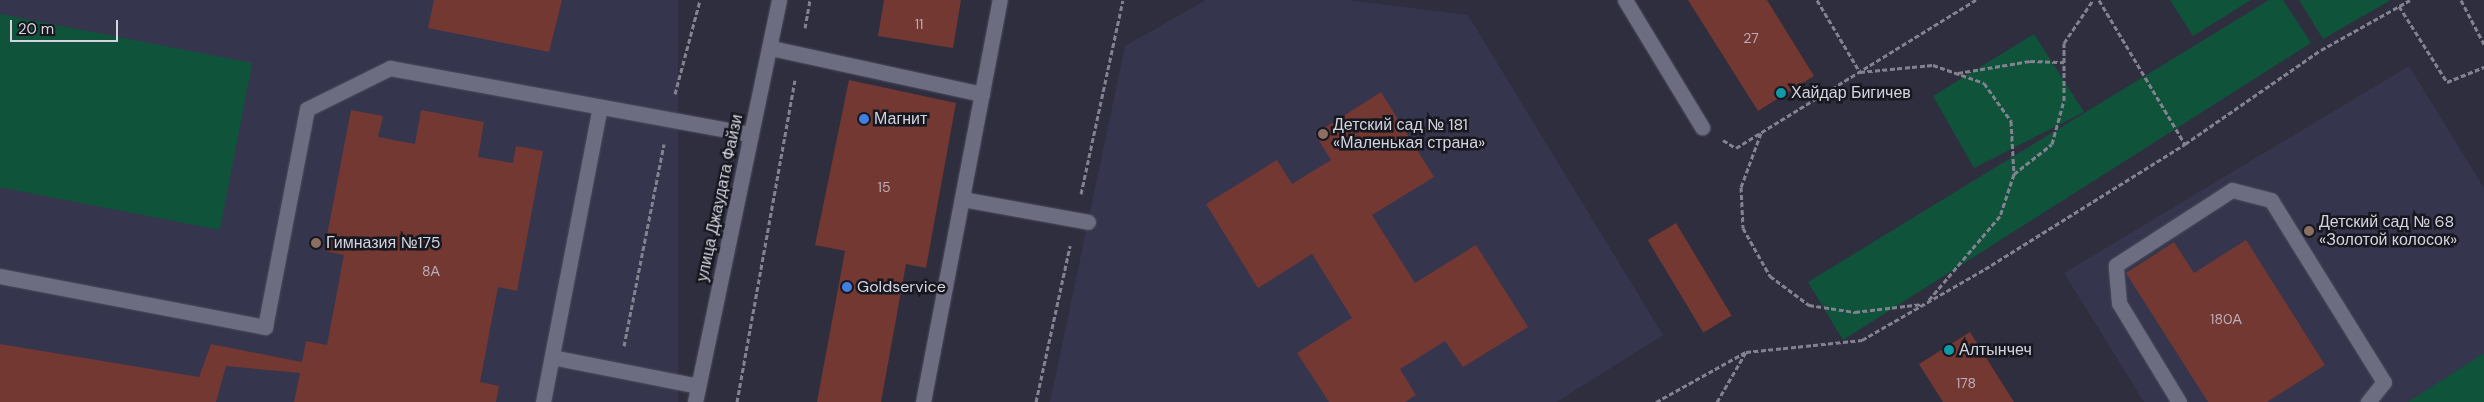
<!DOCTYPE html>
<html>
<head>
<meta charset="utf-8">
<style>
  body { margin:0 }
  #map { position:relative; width:2484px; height:402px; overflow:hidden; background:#2e2e3f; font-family:"DM Sans",sans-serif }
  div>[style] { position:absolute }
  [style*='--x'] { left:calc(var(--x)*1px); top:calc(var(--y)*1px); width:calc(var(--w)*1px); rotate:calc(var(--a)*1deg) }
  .built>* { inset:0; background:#35354d; transform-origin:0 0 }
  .green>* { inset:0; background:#0f543a; transform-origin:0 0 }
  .building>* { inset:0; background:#733832; transform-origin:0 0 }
  .path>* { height:3px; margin-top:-1.5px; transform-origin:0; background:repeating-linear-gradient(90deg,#828290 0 5px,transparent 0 7.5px) }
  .roads { filter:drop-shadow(0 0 1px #4b4b5a) drop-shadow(0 0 1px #4b4b5a) }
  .lane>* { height:15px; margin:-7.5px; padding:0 7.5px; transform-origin:7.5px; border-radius:7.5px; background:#6c6d81 }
  .street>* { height:15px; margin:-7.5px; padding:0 7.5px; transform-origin:7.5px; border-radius:7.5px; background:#6c6d81 }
  .dots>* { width:14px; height:14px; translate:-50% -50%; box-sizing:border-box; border:2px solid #17171f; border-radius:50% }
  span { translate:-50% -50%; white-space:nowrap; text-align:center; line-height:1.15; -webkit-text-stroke:5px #17171f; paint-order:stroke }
  .number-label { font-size:14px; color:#bcadb4 }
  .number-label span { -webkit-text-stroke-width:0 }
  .poi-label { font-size:16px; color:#d4d4e0 }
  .left { translate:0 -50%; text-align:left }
  .street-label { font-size:16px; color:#d4d4e0 }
  .scale { position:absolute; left:10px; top:20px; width:108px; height:22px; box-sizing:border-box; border:2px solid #d4d4e0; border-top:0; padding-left:6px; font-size:15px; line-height:18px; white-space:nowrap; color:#d4d4e0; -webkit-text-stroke:4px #17171f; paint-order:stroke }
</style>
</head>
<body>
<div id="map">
  <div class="built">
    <i style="left:0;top:0;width:678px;height:402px"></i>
    <i style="clip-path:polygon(1206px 0,1348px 0,1468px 15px,1663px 335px,1557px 402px,1050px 402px,1125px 46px)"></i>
    <i style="clip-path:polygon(2409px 66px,2484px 188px,2484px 365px,2426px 402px,2144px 402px,2064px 273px)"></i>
  </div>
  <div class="green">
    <i style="clip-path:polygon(2170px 0,2251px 0,2193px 36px)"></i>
    <i style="clip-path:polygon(2269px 0,2283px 0,2311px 43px,1843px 340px,1808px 282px)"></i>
    <i style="clip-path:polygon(2299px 0,2391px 0,2323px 39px)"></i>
    <i style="left:0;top:14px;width:257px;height:170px;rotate:11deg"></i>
    <i style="clip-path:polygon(2034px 34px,2084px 112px,1974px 168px,1933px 96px)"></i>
    <i style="clip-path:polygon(2484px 353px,2484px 402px,2408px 402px)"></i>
  </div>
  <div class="building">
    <i style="clip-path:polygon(434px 0,562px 0,549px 52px,428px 28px)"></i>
    <i style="clip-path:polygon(884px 0,961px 0,953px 48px,878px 36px)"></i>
    <i style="clip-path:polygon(1688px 0,1767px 0,1814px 76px,1758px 111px)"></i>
    <i style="clip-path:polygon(849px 80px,956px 103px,926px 268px,906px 264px,881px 402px,817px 402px,845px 251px,815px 245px)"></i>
    <i style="clip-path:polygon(1381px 92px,1434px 177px,1372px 215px,1415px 283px,1476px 245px,1528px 327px,1463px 367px,1445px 341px,1400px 369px,1416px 395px,1405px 402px,1329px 402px,1297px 353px,1352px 318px,1312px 254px,1258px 288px,1206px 204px,1277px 160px,1292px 184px,1331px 160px,1315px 134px)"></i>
    <i style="clip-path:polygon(351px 110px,383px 116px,378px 137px,415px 144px,421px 110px,484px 122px,478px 157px,513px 163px,516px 146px,543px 151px,517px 291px,498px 287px,480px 382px,499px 386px,496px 402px,294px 402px,300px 373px,226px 366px,216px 402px,0 402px,0 344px,199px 377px,211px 344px,302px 362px,306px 341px,327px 345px,344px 255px,324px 251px)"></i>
    <i style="left:1676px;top:223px;width:108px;height:33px;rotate:59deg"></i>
    <i style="clip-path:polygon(2246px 240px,2325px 365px,2267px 402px,2208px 402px,2126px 273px,2174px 242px,2194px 273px)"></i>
    <i style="clip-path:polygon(1970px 332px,2014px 402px,1943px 402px,1919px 364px)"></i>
  </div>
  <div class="path">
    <i style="--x:1817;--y:0;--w:84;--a:59.2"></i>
    <i style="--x:1860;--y:72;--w:73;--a:-5.5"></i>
    <i style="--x:1933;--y:65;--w:54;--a:19.4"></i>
    <i style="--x:1984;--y:83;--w:47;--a:54.6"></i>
    <i style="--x:2011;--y:121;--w:53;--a:86.8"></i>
    <i style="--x:2014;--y:174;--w:44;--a:108.4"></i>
    <i style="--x:2000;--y:216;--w:111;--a:130.3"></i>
    <i style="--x:2099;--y:0;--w:168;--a:59.2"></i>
    <i style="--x:2461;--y:0;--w:50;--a:62.4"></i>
    <i style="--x:2399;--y:6;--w:90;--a:57.7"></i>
    <i style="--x:2447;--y:82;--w:40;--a:-22"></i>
    <i style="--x:805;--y:28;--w:28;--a:-80"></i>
    <i style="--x:1958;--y:73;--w:73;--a:-9.5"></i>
    <i style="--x:2030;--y:61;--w:34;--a:2"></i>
    <i style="--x:675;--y:94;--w:97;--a:-75.1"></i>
    <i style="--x:1761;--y:133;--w:58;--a:110.3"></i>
    <i style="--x:1741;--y:187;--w:41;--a:87.2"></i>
    <i style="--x:1743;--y:228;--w:55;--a:60.6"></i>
    <i style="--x:1770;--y:276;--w:49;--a:36.6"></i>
    <i style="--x:1809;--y:305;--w:47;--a:8.7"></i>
    <i style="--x:1855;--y:312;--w:68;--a:-6.7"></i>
    <i style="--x:1723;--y:140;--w:15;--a:32"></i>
    <i style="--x:1736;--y:148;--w:282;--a:-31.7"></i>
    <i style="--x:2014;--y:174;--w:48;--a:-38.3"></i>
    <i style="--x:2052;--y:144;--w:46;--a:-74.7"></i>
    <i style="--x:2064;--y:100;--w:57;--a:-90"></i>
    <i style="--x:2064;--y:43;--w:52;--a:-56"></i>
    <i style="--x:1081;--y:194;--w:198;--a:-77.8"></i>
    <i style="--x:624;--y:346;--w:206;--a:-78.8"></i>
    <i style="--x:737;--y:402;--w:327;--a:-79.8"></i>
    <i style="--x:1036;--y:402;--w:160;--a:-77.7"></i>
    <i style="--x:1656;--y:402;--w:103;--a:-29.1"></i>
    <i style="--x:1717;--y:402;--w:58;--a:-59.9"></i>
    <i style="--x:1746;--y:352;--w:117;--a:-5.9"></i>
    <i style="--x:1862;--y:340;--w:142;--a:-30"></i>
    <i style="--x:1985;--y:269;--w:236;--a:-32"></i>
    <i style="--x:2185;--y:144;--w:165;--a:-34.7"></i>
    <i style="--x:2321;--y:50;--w:102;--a:-29.3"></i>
  </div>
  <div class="roads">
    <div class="lane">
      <i style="--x:1625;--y:0;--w:149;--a:58.8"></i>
      <i style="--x:771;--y:48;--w:216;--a:12.3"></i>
      <i style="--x:962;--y:199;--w:128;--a:10.3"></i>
      <i style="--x:0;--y:276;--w:270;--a:10.9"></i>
      <i style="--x:265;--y:327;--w:222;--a:-79.1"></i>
      <i style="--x:307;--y:109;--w:93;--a:-26.3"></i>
      <i style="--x:390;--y:68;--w:367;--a:10.4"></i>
      <i style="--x:552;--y:357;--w:149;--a:11.2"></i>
      <i style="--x:543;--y:402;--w:300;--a:-79.1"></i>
      <i style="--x:923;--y:402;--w:409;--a:-79.2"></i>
      <i style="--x:2179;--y:402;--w:116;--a:-121.2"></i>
      <i style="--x:2119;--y:303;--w:38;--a:-95"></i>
      <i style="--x:2116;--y:265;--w:138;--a:-32.9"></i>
      <i style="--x:2232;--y:190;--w:40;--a:14.4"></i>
      <i style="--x:2271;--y:200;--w:214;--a:58.2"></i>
      <i style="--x:2384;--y:382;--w:26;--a:129"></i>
    </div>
    <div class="street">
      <i style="--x:695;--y:402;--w:411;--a:-78.2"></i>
    </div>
  </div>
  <div class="dots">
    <i style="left:1781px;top:93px;background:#0f9aa8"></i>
    <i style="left:864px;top:119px;background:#3f7fe0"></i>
    <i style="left:1323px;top:134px;background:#8d6e63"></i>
    <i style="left:2309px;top:231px;background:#8d6e63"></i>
    <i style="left:316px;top:243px;background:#8d6e63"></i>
    <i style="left:847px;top:287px;background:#3f7fe0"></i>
    <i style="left:1949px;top:350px;background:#0f9aa8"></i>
  </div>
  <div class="number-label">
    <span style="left:919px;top:24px">11</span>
    <span style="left:1751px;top:38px">27</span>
    <span style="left:884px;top:187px">15</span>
    <span style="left:431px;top:271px">8А</span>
    <span style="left:2226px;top:319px">180А</span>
    <span style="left:1966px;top:383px">178</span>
  </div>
  <div class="poi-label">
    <span class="left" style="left:1791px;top:93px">Хайдар Бигичев</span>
    <span class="left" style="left:874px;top:119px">Магнит</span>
    <span class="left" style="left:1333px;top:134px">Детский сад № 181<br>«Маленькая страна»</span>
    <span class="left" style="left:2319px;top:231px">Детский сад № 68<br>«Золотой колосок»</span>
    <span class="left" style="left:326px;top:243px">Гимназия №175</span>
    <span class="left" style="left:857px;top:287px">Goldservice</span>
    <span class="left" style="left:1959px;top:350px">Алтынчеч</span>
  </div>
  <div class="street-label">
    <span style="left:720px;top:198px;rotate:-78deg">улица Джаудата Файзи</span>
  </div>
  <div class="scale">20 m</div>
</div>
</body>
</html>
